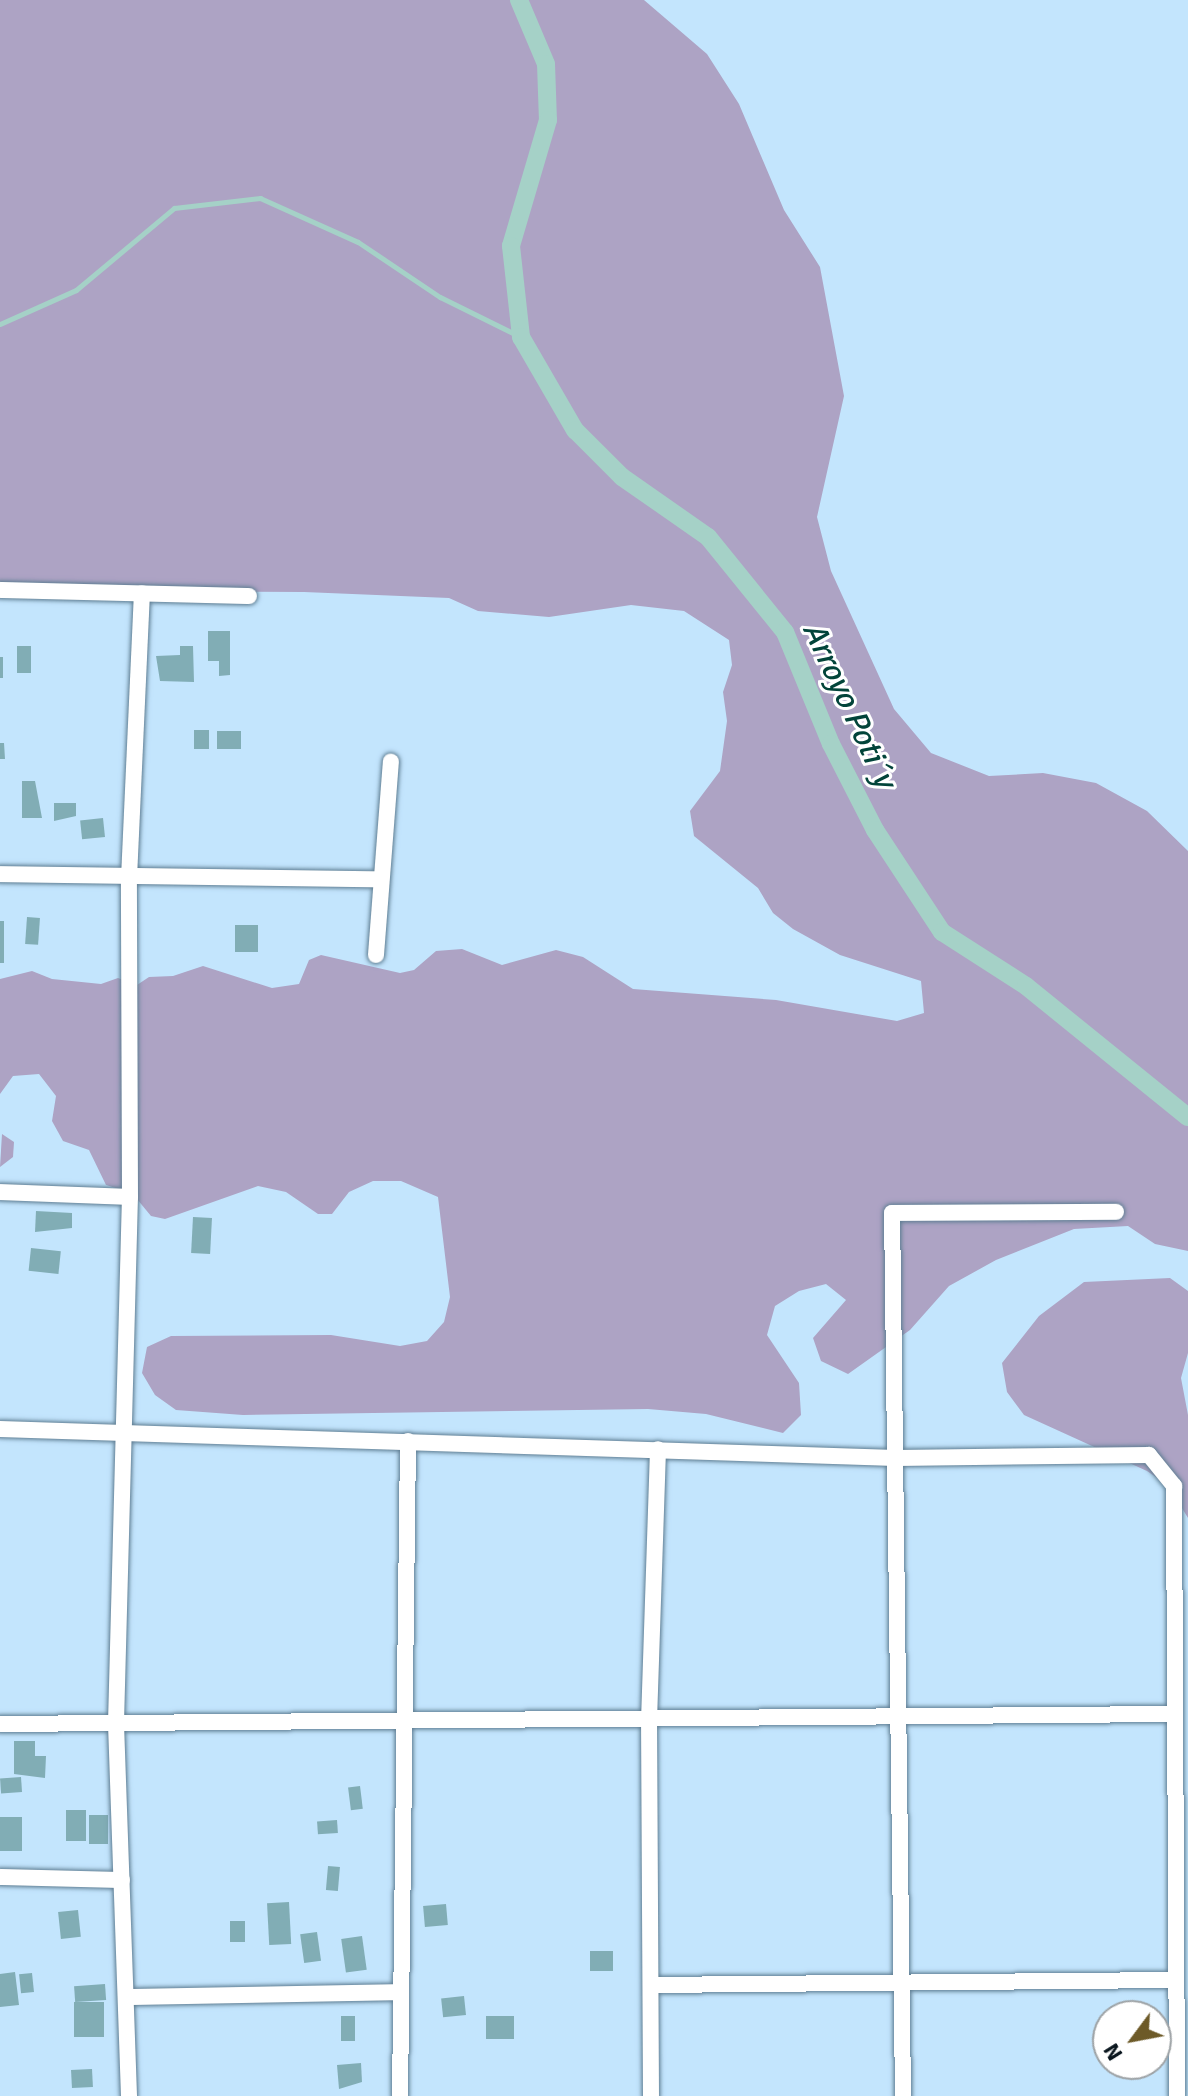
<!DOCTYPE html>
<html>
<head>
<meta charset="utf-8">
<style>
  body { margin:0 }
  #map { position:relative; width:1188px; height:2096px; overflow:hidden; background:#c3e5fd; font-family:Signika,sans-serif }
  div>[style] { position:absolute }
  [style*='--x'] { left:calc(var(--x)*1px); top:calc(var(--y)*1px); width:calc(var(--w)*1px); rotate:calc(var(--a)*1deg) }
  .forest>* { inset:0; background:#ada3c4 }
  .stream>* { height:5px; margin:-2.5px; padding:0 2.5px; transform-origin:2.5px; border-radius:2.5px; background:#a5d1c7 }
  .canal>* { height:18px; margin:-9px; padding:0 9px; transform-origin:9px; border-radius:9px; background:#a5d1c7 }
  .building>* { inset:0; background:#81adb5; transform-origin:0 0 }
  .roads { filter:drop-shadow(0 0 2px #5f7e93) drop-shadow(0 0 2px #5f7e93) }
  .minor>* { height:16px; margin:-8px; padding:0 8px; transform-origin:8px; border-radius:8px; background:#fff }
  span { translate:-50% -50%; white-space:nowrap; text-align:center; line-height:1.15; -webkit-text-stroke:6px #fff; paint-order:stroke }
  .water-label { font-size:32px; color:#02443a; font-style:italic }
  .north { position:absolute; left:1092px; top:2000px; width:80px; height:80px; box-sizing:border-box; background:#fff; border:2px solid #9da2a5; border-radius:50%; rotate:238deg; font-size:22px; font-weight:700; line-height:32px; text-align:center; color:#0a161e }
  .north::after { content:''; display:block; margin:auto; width:28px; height:36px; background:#6d5a28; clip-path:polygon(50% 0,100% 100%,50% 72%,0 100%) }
</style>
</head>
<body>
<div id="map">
  <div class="forest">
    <i style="clip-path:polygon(0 0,644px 0,707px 54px,739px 104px,784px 210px,820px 267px,844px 396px,817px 517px,831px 571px,894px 709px,931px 753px,989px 776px,1043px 773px,1096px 783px,1147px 811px,1188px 851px,1188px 1251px,1155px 1244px,1128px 1226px,1074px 1229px,996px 1260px,949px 1286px,910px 1330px,848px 1374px,821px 1361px,813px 1338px,846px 1300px,826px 1284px,799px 1291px,775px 1306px,767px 1335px,799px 1383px,801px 1415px,783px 1433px,706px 1414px,648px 1409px,243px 1415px,176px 1410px,155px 1395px,142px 1373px,147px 1347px,171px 1336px,331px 1335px,400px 1346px,427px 1341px,444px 1322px,450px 1297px,438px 1197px,401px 1181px,373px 1181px,349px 1192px,332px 1214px,318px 1214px,286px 1192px,258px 1186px,165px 1219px,151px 1216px,132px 1193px,106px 1185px,89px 1150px,63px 1141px,52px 1121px,56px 1096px,39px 1074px,13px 1076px,0 1094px,0 979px,32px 971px,52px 979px,101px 984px,118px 978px,137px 985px,149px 977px,173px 976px,203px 966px,272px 988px,299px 984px,309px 960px,321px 955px,400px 973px,414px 970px,436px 951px,462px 949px,502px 965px,556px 950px,583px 957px,633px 989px,776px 1000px,897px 1021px,924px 1013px,921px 981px,840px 955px,793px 929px,773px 913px,758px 888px,694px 836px,690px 811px,720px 771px,727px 721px,723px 692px,732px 665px,729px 640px,684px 611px,631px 605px,549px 617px,478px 611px,449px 598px,304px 592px,0 591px)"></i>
    <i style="clip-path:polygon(2px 1134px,14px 1142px,13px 1157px,0 1167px)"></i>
    <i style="clip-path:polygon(1170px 1278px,1188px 1291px,1188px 1353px,1181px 1378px,1188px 1415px,1188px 1518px,1168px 1485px,1147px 1471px,1024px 1415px,1007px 1392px,1002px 1363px,1039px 1316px,1084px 1282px)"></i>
  </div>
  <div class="stream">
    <i style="--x:0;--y:324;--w:83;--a:-24.1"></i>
    <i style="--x:76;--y:290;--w:128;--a:-39.9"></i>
    <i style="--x:174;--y:208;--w:87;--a:-6.6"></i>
    <i style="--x:260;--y:198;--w:107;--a:24.2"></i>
    <i style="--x:358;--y:242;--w:99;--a:33.9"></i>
    <i style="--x:440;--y:297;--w:90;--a:26.3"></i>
  </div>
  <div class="canal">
    <i style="--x:519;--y:0;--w:69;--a:67.1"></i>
    <i style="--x:546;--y:64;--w:56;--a:88"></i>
    <i style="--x:548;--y:120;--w:131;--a:106.4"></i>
    <i style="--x:511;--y:246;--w:92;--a:83.7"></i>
    <i style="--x:521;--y:337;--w:108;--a:59.9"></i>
    <i style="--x:575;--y:430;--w:66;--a:45"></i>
    <i style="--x:622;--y:477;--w:105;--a:34.9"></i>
    <i style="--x:708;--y:537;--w:122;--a:51"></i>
    <i style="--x:785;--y:632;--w:121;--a:67.7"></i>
    <i style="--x:831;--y:744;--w:97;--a:62.9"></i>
    <i style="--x:875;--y:830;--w:122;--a:56.7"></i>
    <i style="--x:942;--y:932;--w:100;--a:32.7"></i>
    <i style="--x:1026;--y:986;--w:208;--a:39"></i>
  </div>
  <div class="building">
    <i style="clip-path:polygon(208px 631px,230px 631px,230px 675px,219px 676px,219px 661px,208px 661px)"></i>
    <i style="left:17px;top:646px;width:14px;height:27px"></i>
    <i style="clip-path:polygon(180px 646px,193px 646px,194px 682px,160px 681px,156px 656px,180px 655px)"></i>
    <i style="left:0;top:657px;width:3px;height:21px"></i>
    <i style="left:194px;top:730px;width:15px;height:19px"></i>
    <i style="left:217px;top:731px;width:24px;height:18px"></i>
    <i style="clip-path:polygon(0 743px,4px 743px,5px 759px,0 759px)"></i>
    <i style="clip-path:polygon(22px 781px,35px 781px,42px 818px,22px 818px)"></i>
    <i style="clip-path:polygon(54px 803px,76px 803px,76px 816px,54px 821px)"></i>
    <i style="left:103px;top:818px;width:19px;height:23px;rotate:84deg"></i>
    <i style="left:27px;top:917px;width:13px;height:27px;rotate:4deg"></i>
    <i style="left:0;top:921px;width:4px;height:42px"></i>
    <i style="left:235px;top:925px;width:23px;height:27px"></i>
    <i style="clip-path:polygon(36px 1211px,72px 1213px,72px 1228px,35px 1232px)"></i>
    <i style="left:193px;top:1217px;width:19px;height:36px;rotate:3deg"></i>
    <i style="left:31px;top:1248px;width:30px;height:23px;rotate:6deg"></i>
    <i style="clip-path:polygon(14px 1741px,35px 1741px,35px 1756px,46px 1756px,45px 1778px,14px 1774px)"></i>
    <i style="left:21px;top:1777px;width:15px;height:21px;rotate:86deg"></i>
    <i style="left:360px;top:1786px;width:23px;height:12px;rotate:83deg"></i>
    <i style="left:66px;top:1810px;width:20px;height:31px"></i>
    <i style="left:89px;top:1815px;width:19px;height:29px"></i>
    <i style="left:0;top:1817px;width:22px;height:34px"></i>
    <i style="left:337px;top:1820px;width:13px;height:20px;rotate:86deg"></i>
    <i style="left:328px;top:1866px;width:12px;height:24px;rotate:5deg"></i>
    <i style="left:289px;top:1902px;width:42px;height:22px;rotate:87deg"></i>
    <i style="left:446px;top:1904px;width:21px;height:23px;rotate:85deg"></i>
    <i style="left:78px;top:1910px;width:27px;height:20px;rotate:84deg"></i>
    <i style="left:230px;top:1921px;width:15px;height:21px"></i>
    <i style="left:317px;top:1932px;width:29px;height:17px;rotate:82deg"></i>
    <i style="left:362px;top:1936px;width:34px;height:21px;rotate:82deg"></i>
    <i style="left:613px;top:1951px;width:20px;height:23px;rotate:90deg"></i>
    <i style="clip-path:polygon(15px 1972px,19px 2005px,0 2007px,0 1974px)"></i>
    <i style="left:32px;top:1973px;width:19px;height:13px;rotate:84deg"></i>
    <i style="left:105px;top:1984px;width:16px;height:31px;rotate:86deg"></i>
    <i style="left:464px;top:1996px;width:19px;height:23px;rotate:84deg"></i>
    <i style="left:74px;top:2002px;width:30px;height:35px"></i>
    <i style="left:341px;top:2016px;width:14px;height:25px"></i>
    <i style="left:486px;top:2016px;width:28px;height:23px"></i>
    <i style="clip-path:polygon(361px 2063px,362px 2082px,339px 2089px,337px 2065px)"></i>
    <i style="left:92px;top:2069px;width:18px;height:21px;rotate:87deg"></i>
  </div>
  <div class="roads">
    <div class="minor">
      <i style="--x:0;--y:590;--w:249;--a:1.4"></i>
      <i style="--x:0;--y:874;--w:381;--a:0.8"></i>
      <i style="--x:376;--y:955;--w:194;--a:-85.6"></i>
      <i style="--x:0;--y:1192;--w:130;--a:2.2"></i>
      <i style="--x:0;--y:1429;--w:896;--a:1.85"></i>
      <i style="--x:896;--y:1458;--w:253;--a:-0.7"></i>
      <i style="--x:1149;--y:1455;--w:40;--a:51"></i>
      <i style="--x:1174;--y:1486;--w:610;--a:89.72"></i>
      <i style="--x:0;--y:1724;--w:1175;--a:-0.49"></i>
      <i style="--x:0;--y:1877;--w:122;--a:1.4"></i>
      <i style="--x:651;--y:1985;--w:525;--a:-0.55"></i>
      <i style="--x:126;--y:1997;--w:273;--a:-1"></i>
      <i style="--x:129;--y:2096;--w:373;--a:-92"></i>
      <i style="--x:116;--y:1723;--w:526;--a:-88.48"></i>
      <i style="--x:130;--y:1197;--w:319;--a:-90.2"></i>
      <i style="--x:129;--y:878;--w:285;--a:-87.4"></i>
      <i style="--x:400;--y:2096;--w:655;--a:-89.3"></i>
      <i style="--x:651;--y:2096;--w:375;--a:-90.3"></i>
      <i style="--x:649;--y:1721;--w:272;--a:-88.1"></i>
      <i style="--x:903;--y:2096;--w:883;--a:-90.71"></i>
      <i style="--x:892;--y:1213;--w:224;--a:-0.3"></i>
    </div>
  </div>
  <div class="water-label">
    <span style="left:849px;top:705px;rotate:65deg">Arroyo Poti´y</span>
  </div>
  <div class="north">N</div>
</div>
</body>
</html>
